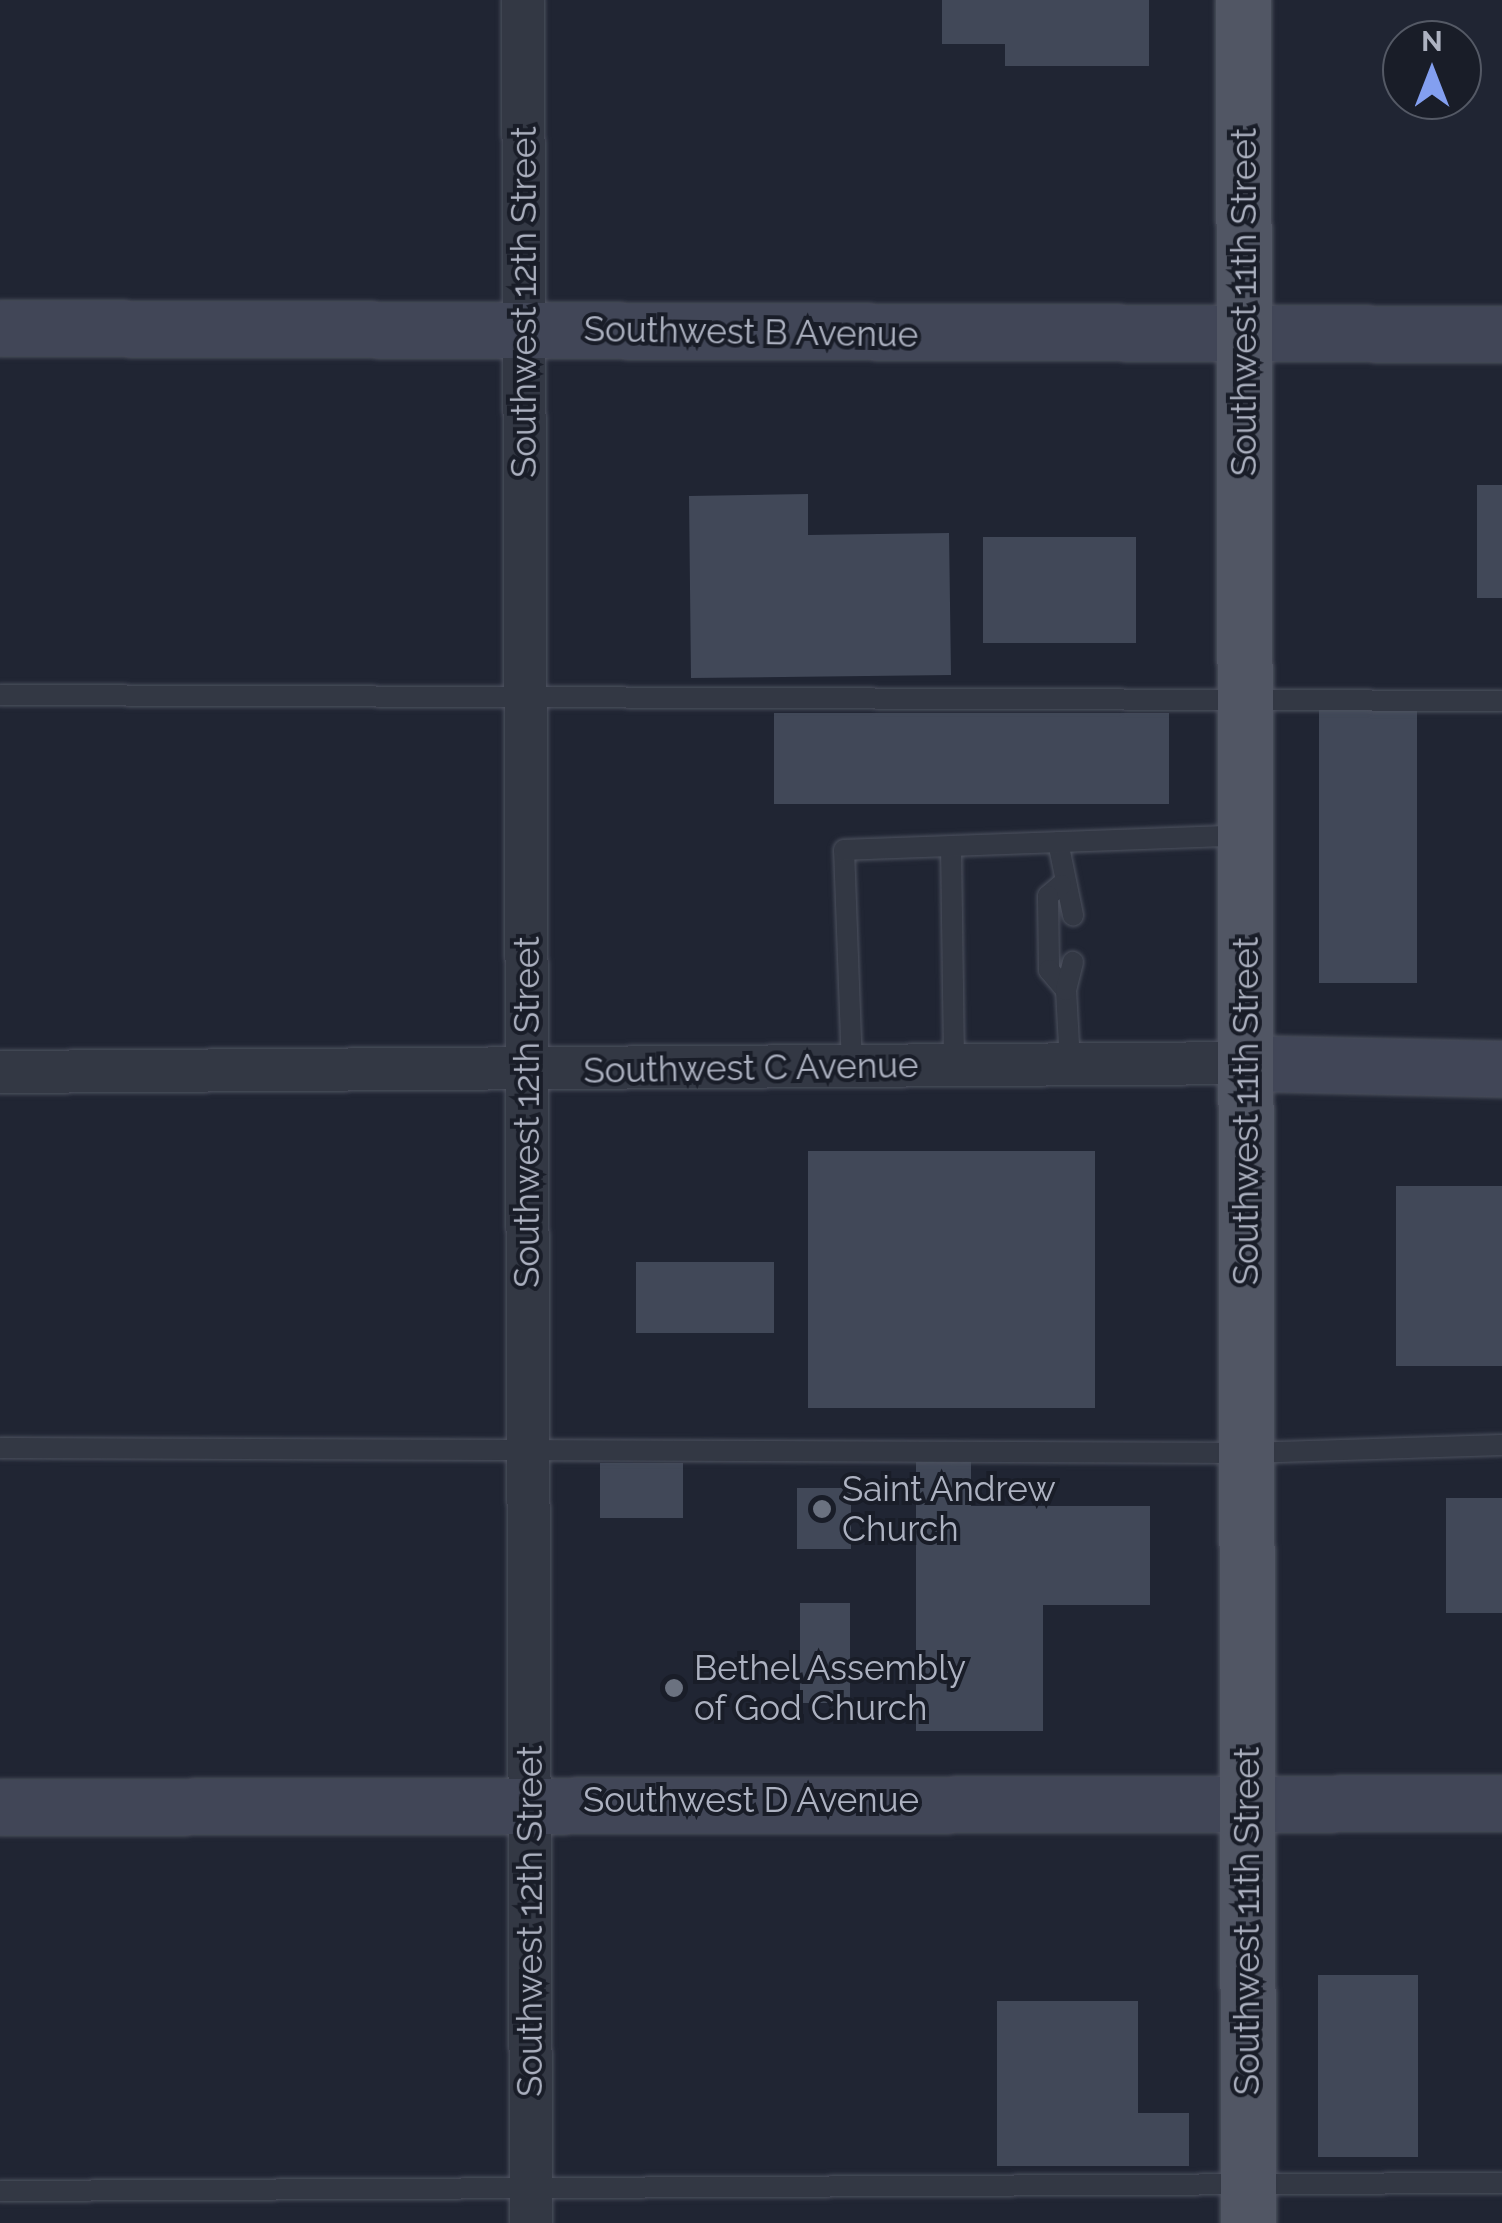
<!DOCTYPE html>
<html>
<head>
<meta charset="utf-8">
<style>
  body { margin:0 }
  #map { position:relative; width:1502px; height:2223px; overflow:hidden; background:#202533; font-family:Raleway,sans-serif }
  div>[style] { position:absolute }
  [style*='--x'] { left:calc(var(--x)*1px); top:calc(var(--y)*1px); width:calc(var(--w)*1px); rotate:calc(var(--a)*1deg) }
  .building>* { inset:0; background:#414858; transform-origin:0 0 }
  .roads { filter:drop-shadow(0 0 2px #4d525f) drop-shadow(0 0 2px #4d525f) }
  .lane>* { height:20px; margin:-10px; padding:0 10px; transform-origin:10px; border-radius:10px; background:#333844 }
  .street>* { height:42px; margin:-21px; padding:0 21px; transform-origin:21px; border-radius:21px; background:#333844 }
  .secondary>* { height:55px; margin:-27.5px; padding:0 27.5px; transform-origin:27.5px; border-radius:27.5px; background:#414657 }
  .primary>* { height:55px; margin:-27.5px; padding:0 27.5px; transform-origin:27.5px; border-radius:27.5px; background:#515664 }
  .dots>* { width:28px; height:28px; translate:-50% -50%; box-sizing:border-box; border:5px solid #191d28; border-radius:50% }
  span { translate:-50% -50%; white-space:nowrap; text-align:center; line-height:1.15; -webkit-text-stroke:8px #191d28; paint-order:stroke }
  .street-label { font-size:35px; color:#adb2c1 }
  .poi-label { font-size:35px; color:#adb2c1 }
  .left { translate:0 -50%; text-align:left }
  .north { position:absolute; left:1382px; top:20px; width:100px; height:100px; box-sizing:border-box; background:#191d28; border:2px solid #545965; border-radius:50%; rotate:0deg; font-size:28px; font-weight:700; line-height:40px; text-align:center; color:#adb2c1 }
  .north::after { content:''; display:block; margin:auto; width:35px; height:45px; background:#839ff0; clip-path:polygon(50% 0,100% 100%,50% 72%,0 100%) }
</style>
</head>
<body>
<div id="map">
  <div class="building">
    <i style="clip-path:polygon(942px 0,1149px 0,1149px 66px,1005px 66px,1005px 44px,942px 44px)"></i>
    <i style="left:1477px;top:485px;width:25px;height:113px"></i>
    <i style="clip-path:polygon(808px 494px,808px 535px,949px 533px,951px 675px,691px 678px,689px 496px)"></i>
    <i style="left:983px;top:537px;width:153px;height:106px"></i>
    <i style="left:1319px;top:710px;width:98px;height:273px"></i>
    <i style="left:774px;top:713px;width:395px;height:91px"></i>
    <i style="left:808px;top:1151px;width:287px;height:257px"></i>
    <i style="left:1396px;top:1186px;width:106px;height:180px"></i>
    <i style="left:636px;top:1262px;width:138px;height:71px"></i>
    <i style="clip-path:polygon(916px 1462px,971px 1462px,971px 1506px,1150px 1506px,1150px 1605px,1043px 1605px,1043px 1731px,916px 1731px)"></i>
    <i style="left:600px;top:1463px;width:83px;height:55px"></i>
    <i style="left:797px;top:1488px;width:54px;height:61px"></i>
    <i style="left:1446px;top:1498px;width:56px;height:115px"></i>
    <i style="left:800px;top:1603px;width:50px;height:100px"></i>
    <i style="left:1318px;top:1975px;width:100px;height:182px"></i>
    <i style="clip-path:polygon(997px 2001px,1138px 2001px,1138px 2113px,1189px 2113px,1189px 2166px,997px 2166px)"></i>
  </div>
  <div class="roads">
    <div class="lane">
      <i style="--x:0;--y:695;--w:1502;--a:0.23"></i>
      <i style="--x:1058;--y:842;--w:75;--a:78.4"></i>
      <i style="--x:951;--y:846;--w:220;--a:89.2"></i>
      <i style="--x:1061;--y:885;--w:17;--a:140"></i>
      <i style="--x:1048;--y:896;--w:74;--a:89.2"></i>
      <i style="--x:1049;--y:970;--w:26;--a:50"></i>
      <i style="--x:1066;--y:990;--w:74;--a:86.9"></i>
      <i style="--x:1066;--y:990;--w:29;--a:-76"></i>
      <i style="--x:852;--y:1067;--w:217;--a:-92.1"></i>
      <i style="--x:844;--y:850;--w:400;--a:-2.1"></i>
      <i style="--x:0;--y:1448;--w:1247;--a:0.23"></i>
      <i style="--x:1247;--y:1453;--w:255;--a:-1.8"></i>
      <i style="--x:0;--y:2191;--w:1502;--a:-0.31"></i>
    </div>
    <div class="street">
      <i style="--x:523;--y:0;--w:2223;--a:89.79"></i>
      <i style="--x:0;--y:1072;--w:1246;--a:-0.41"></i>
    </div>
    <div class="secondary">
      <i style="--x:0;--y:328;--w:1502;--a:0.23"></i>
      <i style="--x:1246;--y:1063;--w:256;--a:1.3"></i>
      <i style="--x:0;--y:1807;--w:1502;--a:-0.15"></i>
    </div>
    <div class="primary">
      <i style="--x:1243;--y:0;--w:2223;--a:89.87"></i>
    </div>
  </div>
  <div class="dots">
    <i style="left:822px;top:1509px;background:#6b7280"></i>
    <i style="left:674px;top:1688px;background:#6b7280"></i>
  </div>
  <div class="street-label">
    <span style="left:524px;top:302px;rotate:-90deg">Southwest 12th Street</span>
    <span style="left:1244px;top:302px;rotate:-90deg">Southwest 11th Street</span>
    <span style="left:751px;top:332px;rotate:1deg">Southwest B Avenue</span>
    <span style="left:751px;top:1068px;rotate:-1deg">Southwest C Avenue</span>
    <span style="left:1246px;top:1111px;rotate:-90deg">Southwest 11th Street</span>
    <span style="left:527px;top:1112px;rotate:-90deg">Southwest 12th Street</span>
    <span style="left:751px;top:1800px">Southwest D Avenue</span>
    <span style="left:530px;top:1921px;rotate:-90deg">Southwest 12th Street</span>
    <span style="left:1247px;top:1921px;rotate:-90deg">Southwest 11th Street</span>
  </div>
  <div class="poi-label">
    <span class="left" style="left:842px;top:1509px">Saint Andrew<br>Church</span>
    <span class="left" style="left:694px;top:1688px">Bethel Assembly<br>of God Church</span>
  </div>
  <div class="north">N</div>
</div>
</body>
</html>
